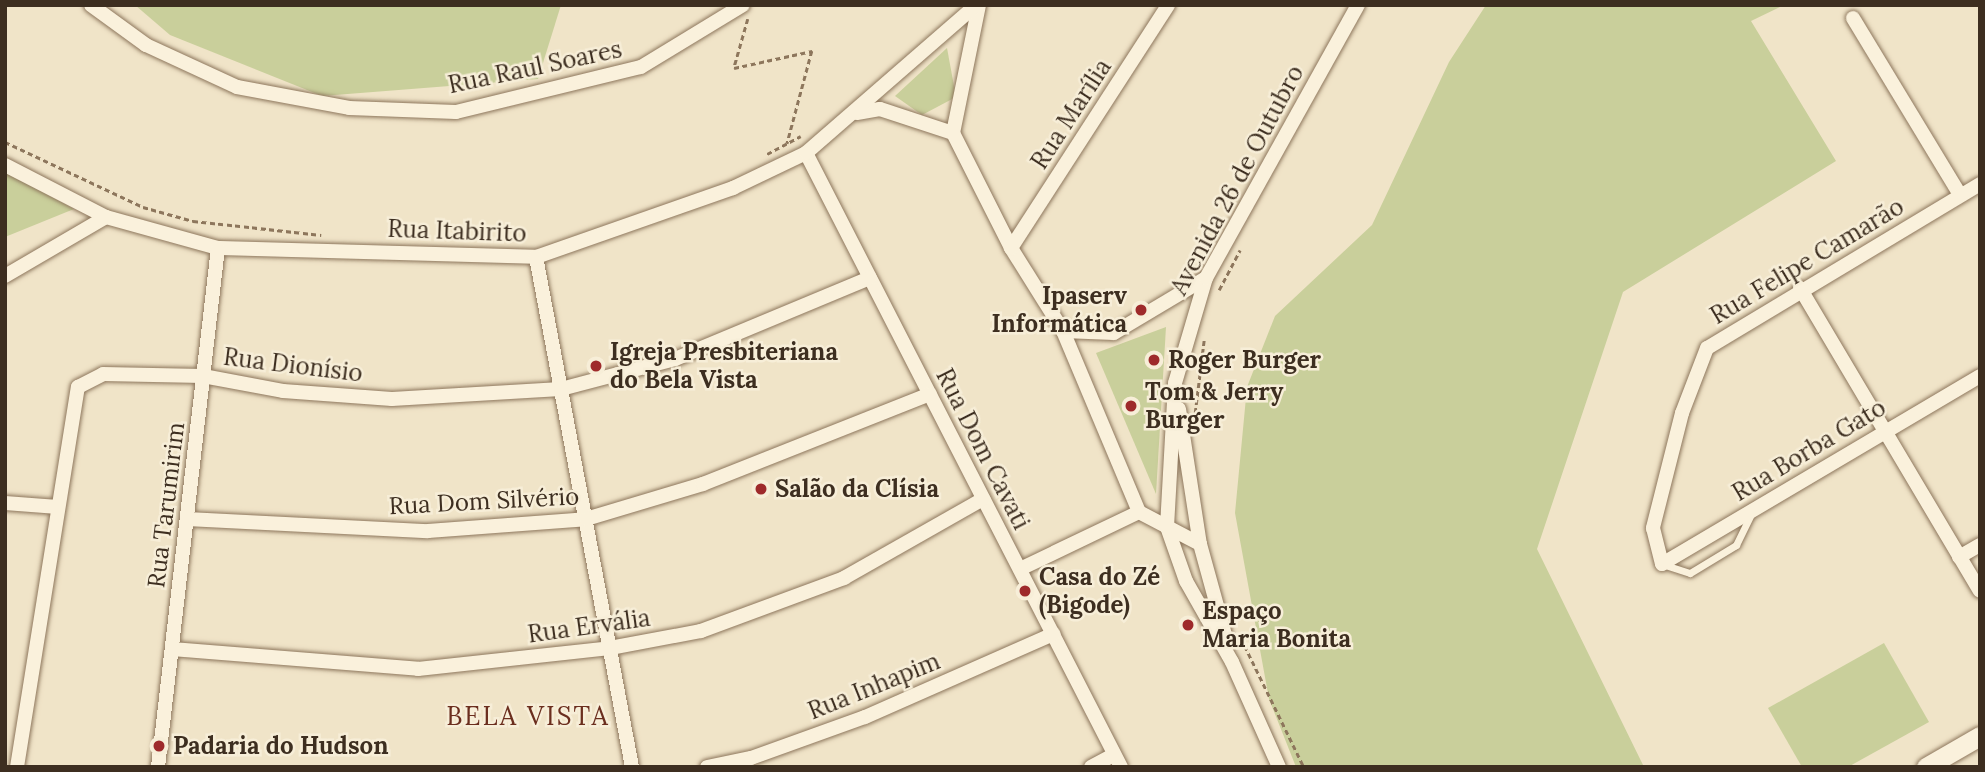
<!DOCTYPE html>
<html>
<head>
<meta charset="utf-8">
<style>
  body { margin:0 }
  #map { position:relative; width:1985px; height:772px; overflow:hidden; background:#f0e4c8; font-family:Lora,serif }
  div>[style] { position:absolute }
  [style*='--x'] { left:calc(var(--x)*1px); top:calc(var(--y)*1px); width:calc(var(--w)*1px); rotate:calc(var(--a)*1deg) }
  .green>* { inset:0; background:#c9cf9b }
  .path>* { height:2.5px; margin-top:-1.25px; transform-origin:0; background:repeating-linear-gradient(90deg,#8d765c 0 5px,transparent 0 8.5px) }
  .roads { filter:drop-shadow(0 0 2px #8d765c) drop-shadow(0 0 2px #8d765c) }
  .lane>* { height:7px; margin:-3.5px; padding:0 3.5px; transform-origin:3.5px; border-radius:3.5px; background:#faf1dc }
  .street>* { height:14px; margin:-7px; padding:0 7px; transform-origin:7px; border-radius:7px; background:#faf1dc }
  .secondary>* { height:19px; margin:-9.5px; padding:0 9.5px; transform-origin:9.5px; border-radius:9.5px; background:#faf1dc }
  .dots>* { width:19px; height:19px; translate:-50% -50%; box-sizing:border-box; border:4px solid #f7eed8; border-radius:50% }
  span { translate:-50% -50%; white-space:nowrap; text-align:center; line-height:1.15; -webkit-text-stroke:5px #f7eed8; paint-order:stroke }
  .street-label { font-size:24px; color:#3d2e20 }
  .poi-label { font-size:24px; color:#3d2e20; font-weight:700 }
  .right { translate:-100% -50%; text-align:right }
  .left { translate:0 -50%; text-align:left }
  .neighbourhood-label { font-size:26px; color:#6b2e1e; letter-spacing:2px }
  .frame { position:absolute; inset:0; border:7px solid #3d2e20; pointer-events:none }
</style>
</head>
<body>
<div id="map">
  <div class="green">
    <i style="clip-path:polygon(135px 5px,561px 5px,538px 79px,322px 96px,170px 35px)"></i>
    <i style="clip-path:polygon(1486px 5px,1784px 5px,1751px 21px,1836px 161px,1623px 292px,1537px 549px,1644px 767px,1296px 767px,1269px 699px,1235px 513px,1247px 387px,1275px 316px,1372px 225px,1449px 62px)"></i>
    <i style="clip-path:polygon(947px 48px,956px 97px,922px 115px,895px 96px)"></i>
    <i style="clip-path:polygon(5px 172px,74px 209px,5px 237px)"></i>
    <i style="clip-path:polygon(1166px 327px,1156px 494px,1096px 353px)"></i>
    <i style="clip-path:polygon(1884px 643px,1929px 722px,1848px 767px,1802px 767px,1768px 708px)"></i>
  </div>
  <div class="path">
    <i style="--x:748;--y:19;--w:51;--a:105.9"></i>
    <i style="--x:734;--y:68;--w:80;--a:-12.3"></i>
    <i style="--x:812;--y:51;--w:96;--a:105"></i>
    <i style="--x:5;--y:142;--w:153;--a:25.2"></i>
    <i style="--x:143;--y:207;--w:52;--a:15.6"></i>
    <i style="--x:193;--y:221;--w:129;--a:6.2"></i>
    <i style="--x:767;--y:154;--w:38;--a:-28"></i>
    <i style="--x:1219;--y:290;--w:45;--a:-62.3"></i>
    <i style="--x:1195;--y:413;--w:74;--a:-83"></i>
    <i style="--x:1241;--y:638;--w:144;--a:64"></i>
  </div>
  <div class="roads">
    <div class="lane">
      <i style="--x:1665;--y:565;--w:26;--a:18"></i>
      <i style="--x:1690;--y:573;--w:54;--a:-31.3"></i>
      <i style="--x:1736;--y:545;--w:34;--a:-64"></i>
    </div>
    <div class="street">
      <i style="--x:91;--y:5;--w:68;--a:36"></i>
      <i style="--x:146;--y:45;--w:100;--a:24.8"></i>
      <i style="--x:237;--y:87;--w:114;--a:10.6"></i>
      <i style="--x:349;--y:108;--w:107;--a:2.1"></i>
      <i style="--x:456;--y:112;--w:190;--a:-13.7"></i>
      <i style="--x:641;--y:67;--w:119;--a:-31.3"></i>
      <i style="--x:1853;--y:18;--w:207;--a:58.8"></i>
      <i style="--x:857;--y:113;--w:23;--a:-10"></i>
      <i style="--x:880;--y:109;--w:77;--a:18.2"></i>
      <i style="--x:953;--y:133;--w:129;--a:63.2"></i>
      <i style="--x:1011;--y:248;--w:98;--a:57.9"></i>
      <i style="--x:1063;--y:331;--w:196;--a:67.2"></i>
      <i style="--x:1139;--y:512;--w:69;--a:27.7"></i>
      <i style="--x:953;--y:133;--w:131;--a:-78.5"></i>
      <i style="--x:806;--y:153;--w:690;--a:62.84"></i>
      <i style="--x:5;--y:165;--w:114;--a:27.2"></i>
      <i style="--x:106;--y:217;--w:116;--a:15.5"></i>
      <i style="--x:218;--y:248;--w:318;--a:1.6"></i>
      <i style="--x:536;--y:257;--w:209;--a:-19.3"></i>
      <i style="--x:733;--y:188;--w:81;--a:-25.6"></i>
      <i style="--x:806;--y:153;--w:225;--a:-41"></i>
      <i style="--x:1980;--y:184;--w:318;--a:149"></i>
      <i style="--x:1707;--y:348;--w:70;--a:111"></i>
      <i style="--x:1682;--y:413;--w:119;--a:104.2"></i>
      <i style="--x:1653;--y:528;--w:37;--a:76"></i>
      <i style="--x:1662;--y:564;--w:369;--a:-30.6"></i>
      <i style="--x:1011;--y:248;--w:289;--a:-57.1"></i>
      <i style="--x:536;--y:257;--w:519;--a:79.34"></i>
      <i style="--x:5;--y:276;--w:117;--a:-30.3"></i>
      <i style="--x:1800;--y:288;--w:352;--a:59.3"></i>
      <i style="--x:1063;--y:331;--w:51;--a:2.2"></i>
      <i style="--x:1114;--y:333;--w:107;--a:-30.9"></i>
      <i style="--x:1179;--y:409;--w:137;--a:81.2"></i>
      <i style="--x:1200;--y:544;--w:102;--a:74.6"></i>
      <i style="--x:5;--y:503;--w:53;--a:4.3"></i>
      <i style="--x:187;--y:519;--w:241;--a:2.9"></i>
      <i style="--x:428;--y:531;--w:158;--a:-4.3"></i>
      <i style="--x:586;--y:519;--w:122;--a:-16.7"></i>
      <i style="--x:703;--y:484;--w:244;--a:-21.6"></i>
      <i style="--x:1959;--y:557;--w:24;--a:-30"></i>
      <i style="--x:1020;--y:569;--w:132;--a:-25.6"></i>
      <i style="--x:172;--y:649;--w:247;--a:4.6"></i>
      <i style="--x:418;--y:669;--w:193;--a:-6.2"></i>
      <i style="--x:610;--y:648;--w:93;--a:-10.6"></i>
      <i style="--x:701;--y:631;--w:153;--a:-20.3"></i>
      <i style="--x:844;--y:578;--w:160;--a:-29.6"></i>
      <i style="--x:17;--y:767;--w:385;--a:-80.9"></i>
      <i style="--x:78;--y:387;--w:28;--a:-27"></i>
      <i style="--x:103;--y:374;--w:100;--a:1.1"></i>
      <i style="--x:203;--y:376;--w:81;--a:10.6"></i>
      <i style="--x:283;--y:391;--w:109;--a:4.2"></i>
      <i style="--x:392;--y:399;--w:169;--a:-3.4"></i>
      <i style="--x:561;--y:389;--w:118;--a:-14.7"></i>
      <i style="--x:675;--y:359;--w:211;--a:-22.6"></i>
      <i style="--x:158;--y:767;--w:522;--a:-83.41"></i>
      <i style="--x:707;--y:767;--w:45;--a:-11.6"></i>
      <i style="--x:751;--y:758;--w:121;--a:-19.8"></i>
      <i style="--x:865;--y:717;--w:206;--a:-23.8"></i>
      <i style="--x:1091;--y:767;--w:26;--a:-28"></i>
      <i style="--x:1279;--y:767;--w:115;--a:-114.1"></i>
      <i style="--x:1232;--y:662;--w:93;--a:-119.6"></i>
      <i style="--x:1186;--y:581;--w:57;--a:-109.4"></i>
      <i style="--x:1167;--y:527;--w:144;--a:-86.8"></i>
      <i style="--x:1175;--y:383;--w:109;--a:-73.6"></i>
      <i style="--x:1206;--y:278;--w:312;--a:-60.9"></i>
    </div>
    <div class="secondary">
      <i style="--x:1926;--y:767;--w:62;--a:-29.9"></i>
    </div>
  </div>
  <div class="dots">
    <i style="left:1141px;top:310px;background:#9e2a2b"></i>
    <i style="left:1154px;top:360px;background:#9e2a2b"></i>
    <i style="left:596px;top:366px;background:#9e2a2b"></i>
    <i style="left:1131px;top:406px;background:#9e2a2b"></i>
    <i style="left:761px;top:489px;background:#9e2a2b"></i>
    <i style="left:1025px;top:591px;background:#9e2a2b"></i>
    <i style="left:1188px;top:625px;background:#9e2a2b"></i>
    <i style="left:159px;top:746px;background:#9e2a2b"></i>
  </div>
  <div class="street-label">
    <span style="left:535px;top:67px;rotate:-12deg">Rua Raul Soares</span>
    <span style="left:1071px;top:114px;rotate:-57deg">Rua Marília</span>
    <span style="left:1237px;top:180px;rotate:-62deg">Avenida 26 de Outubro</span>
    <span style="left:457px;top:231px;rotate:2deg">Rua Itabirito</span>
    <span style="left:1807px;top:261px;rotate:-31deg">Rua Felipe Camarão</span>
    <span style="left:293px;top:365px;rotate:7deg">Rua Dionísio</span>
    <span style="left:983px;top:449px;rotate:63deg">Rua Dom Cavati</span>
    <span style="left:1809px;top:450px;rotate:-31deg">Rua Borba Gato</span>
    <span style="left:484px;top:501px;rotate:-3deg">Rua Dom Silvério</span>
    <span style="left:166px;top:505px;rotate:-83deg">Rua Tarumirim</span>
    <span style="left:589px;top:626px;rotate:-8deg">Rua Ervália</span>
    <span style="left:874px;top:686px;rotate:-22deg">Rua Inhapim</span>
  </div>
  <div class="poi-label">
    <span class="right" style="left:1127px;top:310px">Ipaserv<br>Informática</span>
    <span class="left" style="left:610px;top:366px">Igreja Presbiteriana<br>do Bela Vista</span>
    <span class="left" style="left:1168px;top:360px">Roger Burger</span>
    <span class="left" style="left:1145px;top:406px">Tom &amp; Jerry<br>Burger</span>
    <span class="left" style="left:775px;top:489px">Salão da Clísia</span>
    <span class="left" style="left:1039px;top:591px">Casa do Zé<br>(Bigode)</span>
    <span class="left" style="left:1202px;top:625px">Espaço<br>Maria Bonita</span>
    <span class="left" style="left:173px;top:746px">Padaria do Hudson</span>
  </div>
  <div class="neighbourhood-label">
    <span style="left:528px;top:716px">BELA VISTA</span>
  </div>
  <div class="frame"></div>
</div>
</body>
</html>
